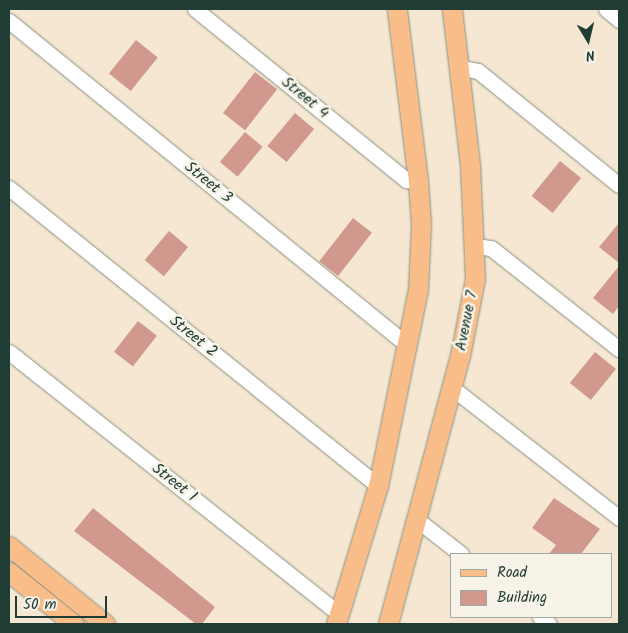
<!DOCTYPE html>
<html>
<head>
<meta charset="utf-8">
<style>
  body { margin:0 }
  #map { position:relative; width:628px; height:633px; overflow:hidden; background:#f5e7d2; font-family:Kalam,sans-serif }
  div>[style] { position:absolute }
  [style*='--x'] { left:calc(var(--x)*1px); top:calc(var(--y)*1px); width:calc(var(--w)*1px); rotate:calc(var(--a)*1deg) }
  .building>* { inset:0; background:#d1998d; transform-origin:0 0 }
  .roads { filter:drop-shadow(0 0 1px #8a9283) drop-shadow(0 0 1px #8a9283) }
  .minor>* { height:15px; margin:-7.5px; padding:0 7.5px; transform-origin:7.5px; border-radius:7.5px; background:#fff }
  .major>* { height:19px; margin:-9.5px; padding:0 9.5px; transform-origin:9.5px; border-radius:9.5px; background:#f8bd89 }
  span { translate:-50% -50%; white-space:nowrap; text-align:center; line-height:1.15; -webkit-text-stroke:5px #f7f3e8; paint-order:stroke }
  .street-label { font-size:16px; color:#1f3d34 }
  .frame { position:absolute; inset:0; border:10px solid #1f3d34; pointer-events:none }
  .legend { position:absolute; left:450px; top:553px; width:162px; height:65px; box-sizing:border-box; background:#f7f3e8; border:1px solid #a1aaa0; margin:0; padding:6px 9px; list-style:none; font-size:15px; color:#1f3d34 }
  .legend li { display:flex; align-items:center; gap:10px; height:25px }
  .legend b { width:25px; border:1px solid #a1aaa0 }
  .north { position:absolute; left:563px; top:15px; width:50px; height:50px; -webkit-text-stroke:4px #f7f3e8; paint-order:stroke; rotate:171deg; font-size:14px; font-weight:700; line-height:20px; text-align:center; color:#1f3d34 }
  .north::after { content:''; display:block; margin:auto; width:18px; height:22px; background:#1f3d34; clip-path:polygon(50% 0,100% 100%,50% 72%,0 100%) }
  .scale { position:absolute; left:15px; top:596px; width:92px; height:22px; box-sizing:border-box; border:2px solid #1f3d34; border-top:0; padding-left:6px; font-size:15px; line-height:18px; white-space:nowrap; color:#1f3d34; -webkit-text-stroke:4px #f7f3e8; paint-order:stroke }
</style>
</head>
<body>
<div id="map">
  <div class="building">
    <i style="left:136px;top:40px;width:28px;height:43px;rotate:39deg"></i>
    <i style="left:255px;top:72px;width:28px;height:52px;rotate:38deg"></i>
    <i style="left:295px;top:113px;width:25px;height:43px;rotate:40deg"></i>
    <i style="left:245px;top:132px;width:23px;height:39px;rotate:40deg"></i>
    <i style="left:560px;top:161px;width:27px;height:45px;rotate:39deg"></i>
    <i style="left:353px;top:218px;width:24px;height:55px;rotate:38deg"></i>
    <i style="clip-path:polygon(619px 223px,619px 263px,599px 247px)"></i>
    <i style="left:169px;top:231px;width:25px;height:38px;rotate:40deg"></i>
    <i style="clip-path:polygon(619px 266px,619px 306px,613px 314px,593px 298px)"></i>
    <i style="left:138px;top:321px;width:24px;height:39px;rotate:38deg"></i>
    <i style="left:595px;top:352px;width:27px;height:40px;rotate:39deg"></i>
    <i style="clip-path:polygon(554px 498px,600px 529px,581px 554px,549px 554px,556px 545px,532px 528px)"></i>
    <i style="clip-path:polygon(93px 508px,215px 607px,202px 624px,196px 624px,74px 531px)"></i>
  </div>
  <div class="roads">
    <div class="minor">
      <i style="--x:195;--y:9;--w:272;--a:39"></i>
      <i style="--x:406;--y:180;--w:12;--a:5"></i>
      <i style="--x:606;--y:9;--w:17;--a:40"></i>
      <i style="--x:9;--y:21;--w:512;--a:39.13"></i>
      <i style="--x:461;--y:68;--w:17;--a:10"></i>
      <i style="--x:478;--y:71;--w:181;--a:39"></i>
      <i style="--x:9;--y:188;--w:474;--a:38.9"></i>
      <i style="--x:476;--y:246;--w:15;--a:8"></i>
      <i style="--x:491;--y:248;--w:163;--a:38.3"></i>
      <i style="--x:9;--y:352;--w:421;--a:38.4"></i>
      <i style="--x:451;--y:387;--w:213;--a:37.9"></i>
      <i style="--x:416;--y:519;--w:57;--a:37.9"></i>
      <i style="--x:540;--y:617;--w:11;--a:38"></i>
    </div>
    <div class="major">
      <i style="--x:9;--y:546;--w:124;--a:39.1"></i>
      <i style="--x:9;--y:572;--w:83;--a:38.7"></i>
      <i style="--x:336;--y:624;--w:144;--a:-73.1"></i>
      <i style="--x:378;--y:486;--w:200;--a:-78.5"></i>
      <i style="--x:418;--y:290;--w:66;--a:-87.4"></i>
      <i style="--x:421;--y:224;--w:43;--a:-94"></i>
      <i style="--x:418;--y:181;--w:173;--a:-97"></i>
      <i style="--x:388;--y:624;--w:278;--a:-75"></i>
      <i style="--x:460;--y:356;--w:78;--a:-79"></i>
      <i style="--x:475;--y:279;--w:114;--a:-92.5"></i>
      <i style="--x:470;--y:165;--w:157;--a:-96.6"></i>
    </div>
  </div>
  <div class="street-label">
    <span style="left:305px;top:98px;rotate:39deg">Street 4</span>
    <span style="left:208px;top:183px;rotate:39deg">Street 3</span>
    <span style="left:467px;top:321px;rotate:-79deg">Avenue 7</span>
    <span style="left:193px;top:337px;rotate:39deg">Street 2</span>
    <span style="left:174px;top:483px;rotate:38deg">Street 1</span>
  </div>
  <div class="frame"></div>
  <ul class="legend">
  <li><b style="height:6px;background:#f8bd89"></b>Road</li>
  <li><b style="height:14px;background:#d1998d"></b>Building</li>
  </ul>
  <div class="north">N</div>
  <div class="scale">50 m</div>
</div>
</body>
</html>
